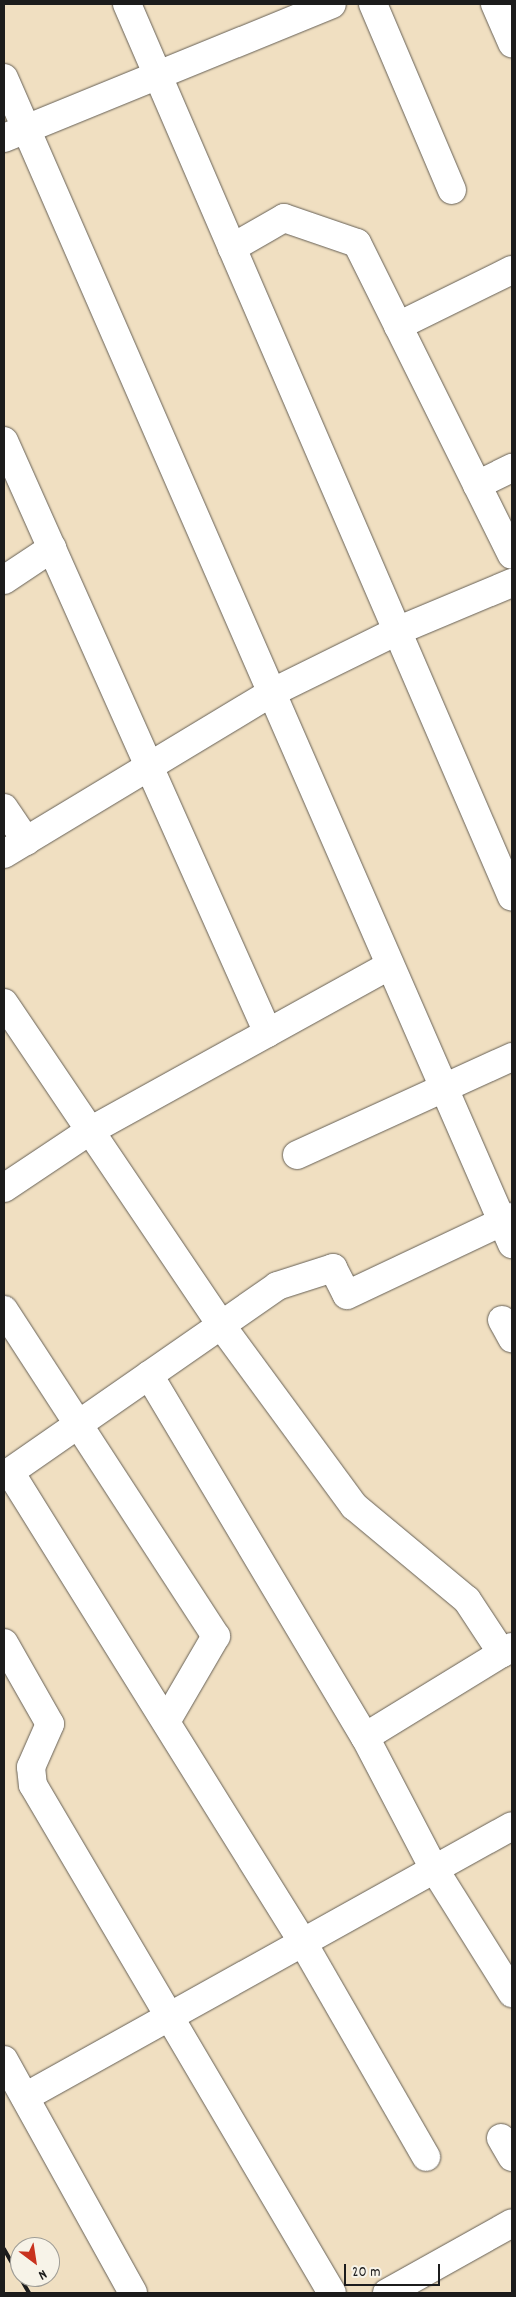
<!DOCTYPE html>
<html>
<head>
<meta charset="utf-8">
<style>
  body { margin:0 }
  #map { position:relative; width:516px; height:2297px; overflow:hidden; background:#f0dfc1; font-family:Dekko,sans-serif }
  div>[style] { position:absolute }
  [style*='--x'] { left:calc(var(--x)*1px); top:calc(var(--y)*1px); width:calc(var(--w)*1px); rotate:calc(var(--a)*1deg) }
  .roads { filter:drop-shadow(0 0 1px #666056) drop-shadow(0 0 1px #666056) }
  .minor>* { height:28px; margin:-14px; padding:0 14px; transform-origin:14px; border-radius:14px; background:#fff }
  .rail>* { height:4px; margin:-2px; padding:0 2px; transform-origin:2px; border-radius:2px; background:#1c1c1c }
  span { translate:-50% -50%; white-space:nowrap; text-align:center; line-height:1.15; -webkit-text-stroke:4px #f7f3e8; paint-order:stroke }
  .frame { position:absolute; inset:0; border:5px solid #1c1c1c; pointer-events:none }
  .north { position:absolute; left:10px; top:2237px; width:50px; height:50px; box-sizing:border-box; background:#f7f3e8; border:1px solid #9f9d96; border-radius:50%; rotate:149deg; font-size:14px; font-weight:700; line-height:20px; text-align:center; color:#1c1c1c }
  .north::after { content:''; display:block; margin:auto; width:18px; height:22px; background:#c8321e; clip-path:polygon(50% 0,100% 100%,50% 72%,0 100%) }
  .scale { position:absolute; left:344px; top:2264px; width:96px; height:22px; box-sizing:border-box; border:2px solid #1c1c1c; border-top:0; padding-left:6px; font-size:15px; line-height:18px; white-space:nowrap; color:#1c1c1c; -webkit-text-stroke:4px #f7f3e8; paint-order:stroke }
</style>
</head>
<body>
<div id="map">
  <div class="roads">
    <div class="minor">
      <i style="--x:127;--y:4;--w:972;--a:66.68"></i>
      <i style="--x:373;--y:4;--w:202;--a:67"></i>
      <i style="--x:495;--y:4;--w:43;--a:66.4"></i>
      <i style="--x:4;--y:78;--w:1272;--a:66.46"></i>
      <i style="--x:4;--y:138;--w:354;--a:-22.2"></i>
      <i style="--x:232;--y:248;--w:60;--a:-30"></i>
      <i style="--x:284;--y:218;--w:77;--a:18.9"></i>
      <i style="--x:357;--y:243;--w:348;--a:63.6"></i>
      <i style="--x:398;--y:326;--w:127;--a:-26.2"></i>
      <i style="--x:4;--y:441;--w:648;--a:65.97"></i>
      <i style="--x:477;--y:485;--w:39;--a:-26"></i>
      <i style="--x:4;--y:580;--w:58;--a:-33.7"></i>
      <i style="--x:4;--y:808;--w:40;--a:56"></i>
      <i style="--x:4;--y:854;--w:310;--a:-31.1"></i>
      <i style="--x:269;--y:694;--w:143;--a:-26.2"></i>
      <i style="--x:397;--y:631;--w:125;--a:-22.7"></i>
      <i style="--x:4;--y:1003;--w:388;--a:56"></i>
      <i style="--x:221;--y:1325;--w:225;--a:53.7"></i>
      <i style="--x:354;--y:1506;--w:147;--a:39.8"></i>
      <i style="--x:467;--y:1600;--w:64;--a:56.6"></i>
      <i style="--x:297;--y:1155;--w:236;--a:-24.5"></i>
      <i style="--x:4;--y:1188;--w:101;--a:-33.7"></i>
      <i style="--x:88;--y:1132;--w:344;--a:-28.9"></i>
      <i style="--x:4;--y:1310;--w:389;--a:57"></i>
      <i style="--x:216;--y:1636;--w:99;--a:120.2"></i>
      <i style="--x:502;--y:1320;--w:21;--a:61"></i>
      <i style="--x:149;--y:1375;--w:422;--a:59.2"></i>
      <i style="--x:365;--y:1737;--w:147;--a:62.4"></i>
      <i style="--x:433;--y:1867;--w:149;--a:57.9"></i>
      <i style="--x:10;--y:1472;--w:552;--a:58.09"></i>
      <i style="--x:302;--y:1941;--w:249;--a:60.1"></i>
      <i style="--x:4;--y:1476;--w:333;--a:-34.8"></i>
      <i style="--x:277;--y:1286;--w:59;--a:-17.8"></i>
      <i style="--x:333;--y:1268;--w:30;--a:63"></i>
      <i style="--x:347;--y:1295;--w:183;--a:-25.3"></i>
      <i style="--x:4;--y:1643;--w:93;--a:60.4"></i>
      <i style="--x:50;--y:1724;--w:47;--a:113.8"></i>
      <i style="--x:31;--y:1767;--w:18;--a:84"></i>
      <i style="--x:33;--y:1785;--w:589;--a:59.52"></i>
      <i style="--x:365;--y:1737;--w:172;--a:-31.5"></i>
      <i style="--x:4;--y:2060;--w:266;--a:61"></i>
      <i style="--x:25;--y:2097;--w:557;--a:-29.09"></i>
      <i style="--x:501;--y:2138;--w:22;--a:60"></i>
      <i style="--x:387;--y:2293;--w:143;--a:-29.2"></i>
    </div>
  </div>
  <div class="rail">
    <i style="--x:4;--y:2249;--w:51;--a:60.4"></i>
  </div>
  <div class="frame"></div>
  <div class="north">N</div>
  <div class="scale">20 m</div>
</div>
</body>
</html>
